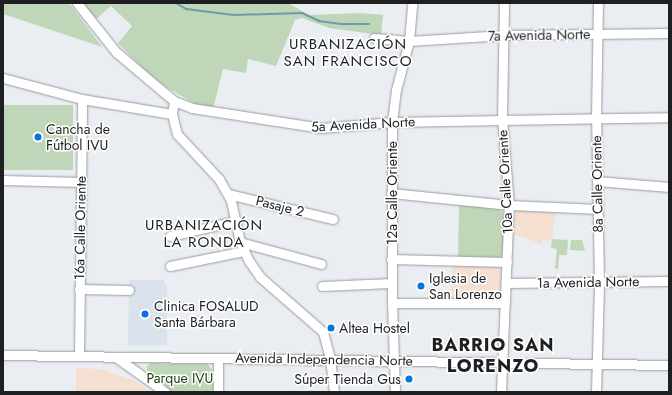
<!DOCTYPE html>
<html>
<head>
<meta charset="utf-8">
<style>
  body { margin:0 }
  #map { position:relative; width:672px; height:395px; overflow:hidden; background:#eaeef2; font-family:Jost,sans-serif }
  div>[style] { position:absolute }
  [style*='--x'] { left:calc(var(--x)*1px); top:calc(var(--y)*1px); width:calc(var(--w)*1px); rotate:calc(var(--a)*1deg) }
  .built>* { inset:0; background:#d9e2ed }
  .education>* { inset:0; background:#f4dfd1; transform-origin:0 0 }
  .green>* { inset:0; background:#c0d6b9; transform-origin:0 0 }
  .stream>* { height:2px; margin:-1px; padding:0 1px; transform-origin:1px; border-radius:1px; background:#6c9cab }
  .roads { filter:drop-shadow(0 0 1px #979b9f) drop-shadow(0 0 1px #979b9f) }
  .minor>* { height:9px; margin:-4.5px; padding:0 4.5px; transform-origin:4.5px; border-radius:4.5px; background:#fff }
  .dots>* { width:11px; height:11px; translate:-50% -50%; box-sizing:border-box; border:2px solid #fff; border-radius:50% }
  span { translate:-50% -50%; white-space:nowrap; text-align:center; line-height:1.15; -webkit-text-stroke:3px #fff; paint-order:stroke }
  .street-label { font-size:14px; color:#1d1f20 }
  .poi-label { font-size:14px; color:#1d1f20 }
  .left { translate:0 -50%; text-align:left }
  .right { translate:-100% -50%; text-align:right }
  .park-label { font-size:14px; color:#1f4110 }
  .neighbourhood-label { font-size:15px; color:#1d1f20; letter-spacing:1px }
  .district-label { font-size:18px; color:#1d1f20; font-weight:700; letter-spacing:1px }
  .frame { position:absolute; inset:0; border:4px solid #1d1f20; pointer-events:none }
</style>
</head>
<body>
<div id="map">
  <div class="built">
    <i style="clip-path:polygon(129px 280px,163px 280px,167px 286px,167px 345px,128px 345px)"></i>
  </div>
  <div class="education">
    <i style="clip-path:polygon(516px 210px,555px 213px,552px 241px,542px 240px,542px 244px,513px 234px)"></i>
    <i style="left:452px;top:266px;width:49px;height:32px;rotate:1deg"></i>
    <i style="clip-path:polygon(76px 368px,100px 369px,135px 381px,150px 392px,76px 392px)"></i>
  </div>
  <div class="green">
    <i style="clip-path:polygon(3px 3px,69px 3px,102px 47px,3px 14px)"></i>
    <i style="clip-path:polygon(83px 3px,288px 3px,309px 15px,361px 13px,383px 15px,381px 35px,329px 28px,302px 18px,295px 20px,276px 66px,248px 59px,246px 73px,223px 69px,213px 109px,196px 104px,155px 81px,118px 43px,132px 26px,111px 6px,96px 19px)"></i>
    <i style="left:3px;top:105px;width:70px;height:65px"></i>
    <i style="clip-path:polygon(459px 205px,498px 207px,504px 215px,504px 254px,499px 258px,458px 257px)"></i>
    <i style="clip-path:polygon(552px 239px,568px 240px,567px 255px,559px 255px,558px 269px,555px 268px,557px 249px,551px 248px)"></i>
    <i style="clip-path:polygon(571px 240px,582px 240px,585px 251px,570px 250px)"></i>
    <i style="clip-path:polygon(151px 363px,207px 364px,213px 371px,213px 392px,172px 392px,147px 370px,147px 366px)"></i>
  </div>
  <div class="stream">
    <i style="--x:176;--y:3;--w:12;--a:31"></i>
    <i style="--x:186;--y:9;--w:48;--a:7.1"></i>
    <i style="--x:234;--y:15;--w:68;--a:-1.7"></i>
    <i style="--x:302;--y:13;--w:19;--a:25"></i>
    <i style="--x:319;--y:21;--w:22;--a:8"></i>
    <i style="--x:341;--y:24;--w:28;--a:0"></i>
  </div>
  <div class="roads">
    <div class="minor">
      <i style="--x:77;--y:3;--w:63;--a:51.5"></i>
      <i style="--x:116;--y:52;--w:76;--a:40.2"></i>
      <i style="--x:174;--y:101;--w:19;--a:21"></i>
      <i style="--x:192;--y:108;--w:131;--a:8.8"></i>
      <i style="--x:321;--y:128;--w:71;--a:-4.8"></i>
      <i style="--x:392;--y:122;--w:277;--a:-1"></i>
      <i style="--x:374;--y:38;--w:35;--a:5"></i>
      <i style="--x:409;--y:41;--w:95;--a:-3.6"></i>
      <i style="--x:504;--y:35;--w:165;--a:-0.7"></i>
      <i style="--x:3;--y:78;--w:82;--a:14.9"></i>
      <i style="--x:82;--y:99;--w:91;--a:9.5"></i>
      <i style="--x:174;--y:101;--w:13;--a:99"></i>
      <i style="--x:172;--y:114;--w:21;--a:76"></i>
      <i style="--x:177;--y:134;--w:62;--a:47"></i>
      <i style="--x:219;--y:179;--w:25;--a:61"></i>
      <i style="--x:231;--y:201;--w:42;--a:77.6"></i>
      <i style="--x:240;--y:242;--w:21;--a:65"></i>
      <i style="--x:249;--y:261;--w:19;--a:55"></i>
      <i style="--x:260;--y:277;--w:84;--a:41.1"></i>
      <i style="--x:323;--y:332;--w:28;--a:75"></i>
      <i style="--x:330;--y:359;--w:33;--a:83"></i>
      <i style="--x:3;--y:180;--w:78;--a:1.5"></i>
      <i style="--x:597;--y:181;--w:72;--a:4.8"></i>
      <i style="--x:391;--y:193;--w:119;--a:5.8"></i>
      <i style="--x:509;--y:205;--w:89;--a:2.6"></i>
      <i style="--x:228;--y:194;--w:108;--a:13.4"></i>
      <i style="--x:170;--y:236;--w:68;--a:-12.8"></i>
      <i style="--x:240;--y:242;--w:84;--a:15.2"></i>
      <i style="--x:391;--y:259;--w:116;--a:1.5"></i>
      <i style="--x:170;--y:266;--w:76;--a:-11.5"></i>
      <i style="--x:507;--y:283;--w:162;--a:-0.7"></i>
      <i style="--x:322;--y:286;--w:69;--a:-2.5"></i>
      <i style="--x:79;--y:289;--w:50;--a:1.1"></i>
      <i style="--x:392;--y:303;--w:113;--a:0"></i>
      <i style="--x:3;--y:355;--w:666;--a:0.86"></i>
      <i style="--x:79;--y:356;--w:257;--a:-89.3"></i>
      <i style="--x:117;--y:358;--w:59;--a:35.3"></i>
      <i style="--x:218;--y:392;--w:34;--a:-90"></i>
      <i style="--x:395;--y:392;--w:89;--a:-91.9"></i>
      <i style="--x:392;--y:303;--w:181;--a:-90"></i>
      <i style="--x:392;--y:122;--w:32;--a:-83"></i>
      <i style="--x:396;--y:90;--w:51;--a:-75.1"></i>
      <i style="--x:409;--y:41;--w:38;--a:-85"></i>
      <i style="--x:501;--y:392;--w:187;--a:-87.6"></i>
      <i style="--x:509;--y:205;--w:87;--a:-94.6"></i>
      <i style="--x:502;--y:118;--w:115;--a:-89"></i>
      <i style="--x:596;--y:392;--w:109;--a:-88.4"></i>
      <i style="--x:599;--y:283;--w:166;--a:-91"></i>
      <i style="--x:596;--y:117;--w:114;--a:-89"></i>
    </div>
  </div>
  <div class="dots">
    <i style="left:38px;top:137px;background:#0476dd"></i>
    <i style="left:421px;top:286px;background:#0476dd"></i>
    <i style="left:145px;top:314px;background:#0476dd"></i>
    <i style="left:331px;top:328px;background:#0476dd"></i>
    <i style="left:409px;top:379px;background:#0476dd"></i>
  </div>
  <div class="street-label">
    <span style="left:539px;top:35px;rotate:-1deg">7a Avenida Norte</span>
    <span style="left:363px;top:124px;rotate:-3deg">5a Avenida Norte</span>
    <span style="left:505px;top:182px;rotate:-93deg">10a Calle Oriente</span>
    <span style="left:597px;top:184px;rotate:-91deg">8a Calle Oriente</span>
    <span style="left:392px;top:193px;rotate:-90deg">12a Calle Oriente</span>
    <span style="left:280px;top:206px;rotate:14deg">Pasaje 2</span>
    <span style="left:80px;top:228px;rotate:-89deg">16a Calle Oriente</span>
    <span style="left:588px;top:282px;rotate:-1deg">1a Avenida Norte</span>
    <span style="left:324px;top:359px;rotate:1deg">Avenida Independencia Norte</span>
  </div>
  <div class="poi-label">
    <span class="left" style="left:46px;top:137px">Cancha de<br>Fútbol IVU</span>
    <span class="left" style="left:429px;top:286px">Iglesia de<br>San Lorenzo</span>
    <span class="left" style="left:154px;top:314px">Clinica FOSALUD<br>Santa Bárbara</span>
    <span class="left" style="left:339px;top:328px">Altea Hostel</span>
    <span class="right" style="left:401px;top:379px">Súper Tienda Gus</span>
  </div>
  <div class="park-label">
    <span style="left:180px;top:378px">Parque IVU</span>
  </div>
  <div class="neighbourhood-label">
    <span style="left:348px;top:53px">URBANIZACIÓN<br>SAN FRANCISCO</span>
    <span style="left:204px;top:234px">URBANIZACIÓN<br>LA RONDA</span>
  </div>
  <div class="district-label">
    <span style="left:493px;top:356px">BARRIO SAN<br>LORENZO</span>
  </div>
  <div class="frame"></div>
</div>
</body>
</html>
